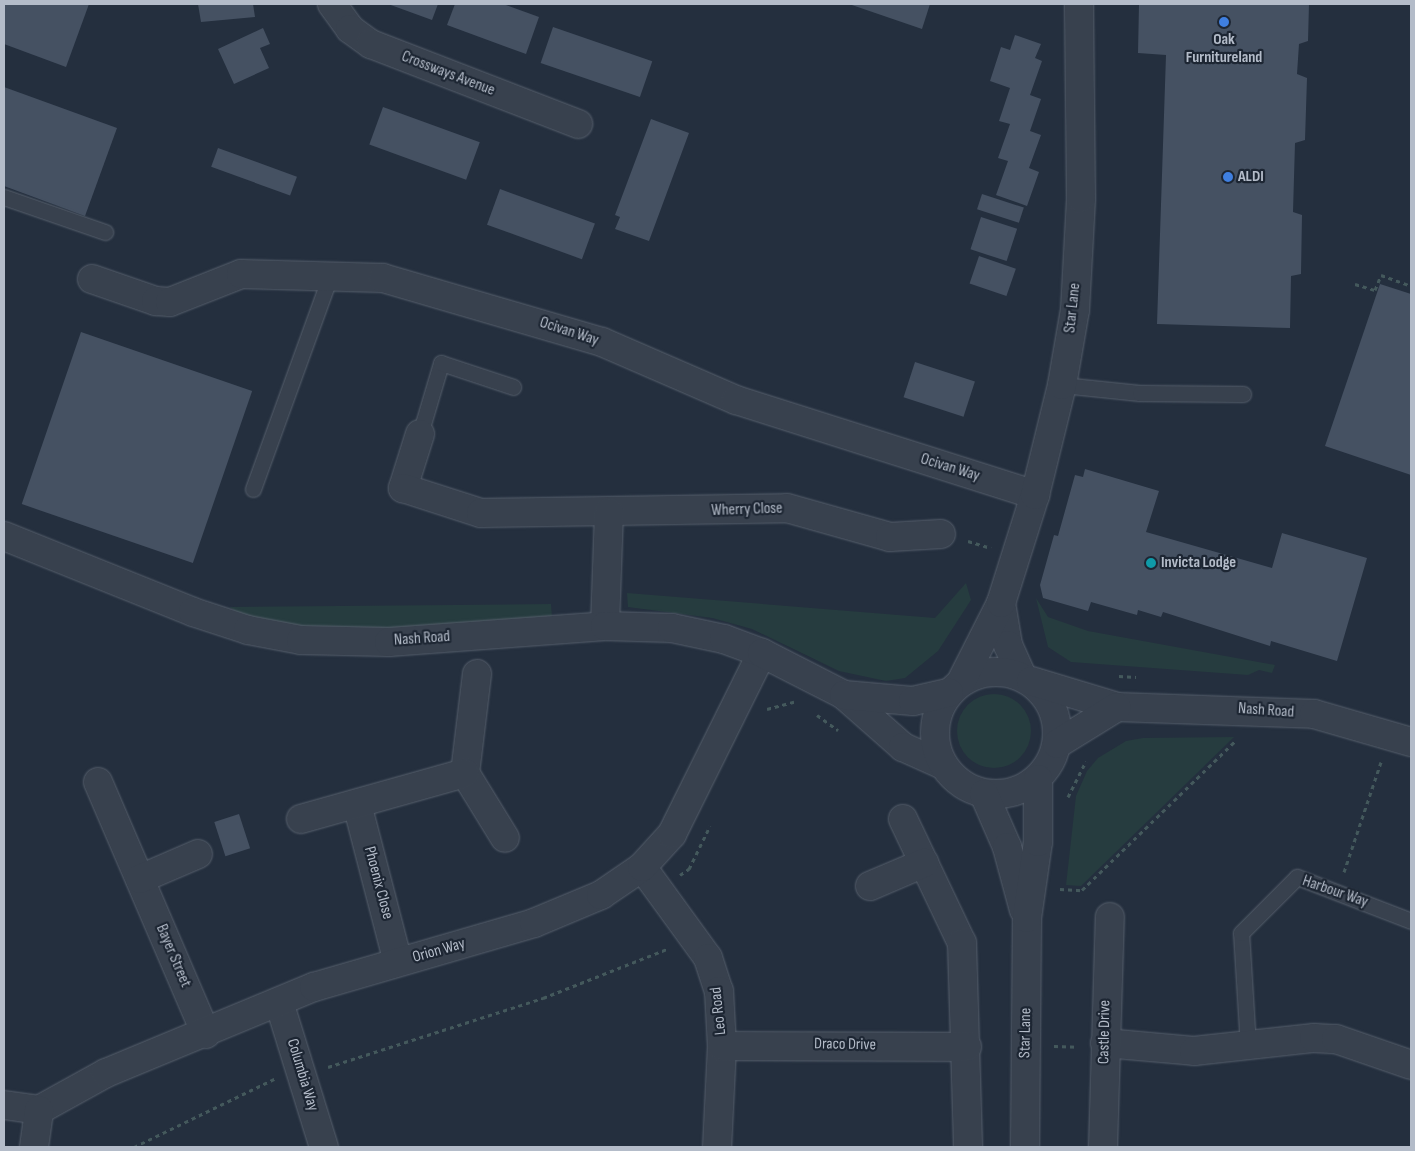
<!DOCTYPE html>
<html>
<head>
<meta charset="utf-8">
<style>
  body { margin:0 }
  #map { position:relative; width:1415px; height:1151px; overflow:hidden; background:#242f3e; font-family:"Sofia Sans Condensed",sans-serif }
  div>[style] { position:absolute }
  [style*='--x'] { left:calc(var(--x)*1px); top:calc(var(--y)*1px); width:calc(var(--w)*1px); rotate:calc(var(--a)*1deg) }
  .green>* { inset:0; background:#263c3f }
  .round { border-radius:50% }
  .building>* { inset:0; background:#455162; transform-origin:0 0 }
  .path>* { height:3px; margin-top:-1.5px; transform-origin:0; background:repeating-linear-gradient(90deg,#44595c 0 4px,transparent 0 8px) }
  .roads { filter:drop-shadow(0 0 1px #565f6c) drop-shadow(0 0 1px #565f6c) }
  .service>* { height:15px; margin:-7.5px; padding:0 7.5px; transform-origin:7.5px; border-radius:7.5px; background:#38414e }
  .minor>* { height:28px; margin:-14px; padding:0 14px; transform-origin:14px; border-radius:14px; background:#38414e }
  .tertiary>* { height:28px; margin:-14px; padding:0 14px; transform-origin:14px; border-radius:14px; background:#38414e }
  .tertiary>.ring { margin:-14px; padding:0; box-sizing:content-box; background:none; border:28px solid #38414e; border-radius:50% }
  .dots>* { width:14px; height:14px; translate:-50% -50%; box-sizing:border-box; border:2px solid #1d2633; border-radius:50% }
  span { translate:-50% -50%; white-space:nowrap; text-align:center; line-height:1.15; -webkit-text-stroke:4.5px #1d2633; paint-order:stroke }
  .poi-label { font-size:16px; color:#b4bcc9; font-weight:700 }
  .left { translate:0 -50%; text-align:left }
  .street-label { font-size:16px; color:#b4bcc9 }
  .frame { position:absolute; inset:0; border:5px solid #b4bcc9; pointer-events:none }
</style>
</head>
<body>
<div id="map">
  <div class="green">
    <i style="clip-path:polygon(966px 583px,971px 600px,938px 651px,905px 678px,886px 681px,839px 671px,752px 629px,712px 618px,628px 607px,627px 593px,935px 618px)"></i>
    <i style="clip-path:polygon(1036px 598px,1048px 617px,1088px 631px,1275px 665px,1272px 673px,1259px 670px,1248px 675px,1071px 662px,1048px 647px)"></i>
    <i style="clip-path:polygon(551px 604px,552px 618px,509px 626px,339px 631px,291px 628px,239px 615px,230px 607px)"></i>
    <i class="round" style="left:957px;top:694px;width:74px;height:74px"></i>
    <i style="clip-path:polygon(1234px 737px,1081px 886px,1066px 885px,1076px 796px,1087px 771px,1098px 758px,1126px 741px,1143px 738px)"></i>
  </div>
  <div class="building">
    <i style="clip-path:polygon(4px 4px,89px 4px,66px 67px,4px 44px)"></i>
    <i style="clip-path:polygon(198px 4px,253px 4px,255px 17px,201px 22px)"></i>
    <i style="clip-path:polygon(388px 4px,438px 4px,432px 20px)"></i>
    <i style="clip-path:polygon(455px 4px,503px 4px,539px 17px,526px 54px,447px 25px)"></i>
    <i style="clip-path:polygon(849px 4px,930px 4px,922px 29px)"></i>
    <i style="clip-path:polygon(1139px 4px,1309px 4px,1308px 41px,1299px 44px,1297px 74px,1307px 78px,1305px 140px,1295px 143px,1293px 212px,1302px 215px,1301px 274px,1291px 276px,1290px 328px,1157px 324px,1166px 55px,1138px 53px)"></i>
    <i style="left:553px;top:27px;width:105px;height:38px;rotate:19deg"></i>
    <i style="clip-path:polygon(263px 28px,270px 44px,260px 48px,269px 68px,234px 84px,218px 49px)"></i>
    <i style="clip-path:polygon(1015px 35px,1041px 44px,1035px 58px,1042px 61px,1030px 95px,1041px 99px,1030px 131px,1041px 135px,1029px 168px,1039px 172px,1027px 206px,996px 195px,1008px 161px,998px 158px,1010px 124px,999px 121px,1010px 88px,990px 81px,1001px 47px,1010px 50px)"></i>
    <i style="clip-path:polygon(4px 87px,117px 128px,85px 216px,4px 186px)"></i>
    <i style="left:383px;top:107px;width:103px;height:40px;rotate:20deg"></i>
    <i style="clip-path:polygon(651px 119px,689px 133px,649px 241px,615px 229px,620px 217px,615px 215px)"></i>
    <i style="left:218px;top:148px;width:84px;height:20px;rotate:20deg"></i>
    <i style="left:500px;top:189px;width:101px;height:38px;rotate:20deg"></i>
    <i style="left:982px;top:194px;width:44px;height:16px;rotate:18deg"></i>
    <i style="left:981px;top:217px;width:38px;height:34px;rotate:18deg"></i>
    <i style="left:979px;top:256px;width:39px;height:29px;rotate:19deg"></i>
    <i style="clip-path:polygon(1380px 284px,1411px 294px,1411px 475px,1325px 446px)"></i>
    <i style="left:81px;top:332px;width:181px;height:182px;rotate:19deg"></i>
    <i style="left:915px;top:362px;width:63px;height:37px;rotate:18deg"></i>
    <i style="clip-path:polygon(1085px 469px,1159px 491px,1146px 532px,1272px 568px,1282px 533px,1367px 558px,1337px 661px,1271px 641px,1270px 646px,1163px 612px,1161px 617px,1138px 610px,1137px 615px,1091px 602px,1088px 611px,1043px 598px,1040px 585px,1054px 535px,1058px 536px,1075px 475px,1083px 477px)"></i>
    <i style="left:239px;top:814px;width:36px;height:26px;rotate:72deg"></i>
  </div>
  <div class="path">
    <i style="--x:1355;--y:284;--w:21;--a:17"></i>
    <i style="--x:1375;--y:290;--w:16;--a:-68"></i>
    <i style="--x:1381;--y:275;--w:32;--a:20"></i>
    <i style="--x:968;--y:541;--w:24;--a:17"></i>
    <i style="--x:1119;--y:676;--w:17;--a:3"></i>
    <i style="--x:767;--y:709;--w:28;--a:-15"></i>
    <i style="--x:817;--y:715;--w:26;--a:36"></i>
    <i style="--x:1068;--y:797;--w:40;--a:-63.4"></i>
    <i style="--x:1344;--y:872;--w:116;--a:-71.4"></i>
    <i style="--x:680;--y:875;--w:11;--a:-34"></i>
    <i style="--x:689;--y:869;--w:48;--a:-64"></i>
    <i style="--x:1060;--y:889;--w:22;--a:3"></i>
    <i style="--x:1082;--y:890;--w:215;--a:-44.2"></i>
    <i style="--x:1054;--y:1046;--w:24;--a:2"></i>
    <i style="--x:328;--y:1067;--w:226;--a:-17.8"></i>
    <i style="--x:543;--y:998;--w:133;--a:-21.6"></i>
    <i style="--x:134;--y:1147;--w:156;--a:-25.9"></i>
  </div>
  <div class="roads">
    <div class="service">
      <i style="--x:4;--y:197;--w:107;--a:19.1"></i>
      <i style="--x:1062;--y:385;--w:78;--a:5.9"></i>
      <i style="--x:1140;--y:393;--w:103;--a:0.6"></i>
      <i style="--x:420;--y:434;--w:74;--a:-73.5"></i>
      <i style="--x:441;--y:363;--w:76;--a:18.4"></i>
      <i style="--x:253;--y:489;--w:230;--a:-70.1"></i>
      <i style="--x:1248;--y:1046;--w:113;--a:-93.5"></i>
      <i style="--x:1241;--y:933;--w:79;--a:-45"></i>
      <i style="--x:1297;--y:877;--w:122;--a:21.1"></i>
    </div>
    <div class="minor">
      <i style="--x:332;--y:4;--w:31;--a:54"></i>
      <i style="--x:350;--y:29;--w:26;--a:36"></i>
      <i style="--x:371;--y:44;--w:222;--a:21.1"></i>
      <i style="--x:92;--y:279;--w:68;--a:19"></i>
      <i style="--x:156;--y:301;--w:14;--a:4"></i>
      <i style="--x:170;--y:302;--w:76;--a:-21.5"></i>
      <i style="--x:241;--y:274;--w:142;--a:1.6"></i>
      <i style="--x:383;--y:278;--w:228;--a:16.3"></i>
      <i style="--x:602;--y:342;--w:146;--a:23.4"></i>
      <i style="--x:736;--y:400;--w:314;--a:17.6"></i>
      <i style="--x:420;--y:434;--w:57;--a:107.5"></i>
      <i style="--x:403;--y:488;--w:82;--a:17.8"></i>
      <i style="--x:481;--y:513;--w:306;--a:-0.9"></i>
      <i style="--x:787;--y:508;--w:107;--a:15.7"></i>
      <i style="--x:890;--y:537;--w:51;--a:-3.4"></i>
      <i style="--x:605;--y:626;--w:114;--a:-88"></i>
      <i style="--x:477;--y:674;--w:100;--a:96.9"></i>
      <i style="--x:465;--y:773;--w:76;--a:58.4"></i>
      <i style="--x:98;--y:782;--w:274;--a:66.8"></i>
      <i style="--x:357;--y:804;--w:163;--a:75.5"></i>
      <i style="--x:301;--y:819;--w:170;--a:-15.7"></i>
      <i style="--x:903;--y:819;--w:137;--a:64.6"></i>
      <i style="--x:962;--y:943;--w:204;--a:88.3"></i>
      <i style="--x:642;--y:867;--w:112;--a:54"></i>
      <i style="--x:708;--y:958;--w:35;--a:72"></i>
      <i style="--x:719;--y:991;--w:55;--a:86.9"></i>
      <i style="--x:722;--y:1046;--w:101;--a:92.8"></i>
      <i style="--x:140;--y:879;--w:63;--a:-23.3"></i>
      <i style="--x:870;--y:886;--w:59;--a:-23.1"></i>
      <i style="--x:279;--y:1002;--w:152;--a:72.8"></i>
      <i style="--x:1105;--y:1043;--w:89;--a:5.1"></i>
      <i style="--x:1194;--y:1051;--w:121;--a:-6.2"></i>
      <i style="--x:1314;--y:1038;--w:22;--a:3"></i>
      <i style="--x:1336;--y:1039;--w:79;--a:19.1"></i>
      <i style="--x:722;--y:1046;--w:245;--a:0.2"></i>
      <i style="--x:4;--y:1105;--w:35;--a:8"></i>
      <i style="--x:39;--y:1110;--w:77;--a:-28.9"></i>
      <i style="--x:106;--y:1073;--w:225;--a:-22.5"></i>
      <i style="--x:314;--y:987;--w:229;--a:-16.2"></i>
      <i style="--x:534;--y:923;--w:73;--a:-22.7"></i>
      <i style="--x:601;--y:895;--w:50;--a:-34.3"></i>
      <i style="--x:642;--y:867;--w:45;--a:-47.7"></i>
      <i style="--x:672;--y:834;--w:202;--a:-63.6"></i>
      <i style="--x:34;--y:1147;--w:37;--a:-82"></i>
      <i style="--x:1103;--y:1147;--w:230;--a:-88.3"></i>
    </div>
    <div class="tertiary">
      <i style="--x:4;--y:536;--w:204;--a:21.9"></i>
      <i style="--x:193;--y:612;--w:58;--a:18.1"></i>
      <i style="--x:248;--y:630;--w:54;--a:10.7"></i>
      <i style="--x:301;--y:640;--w:88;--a:1.3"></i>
      <i style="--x:389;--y:642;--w:217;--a:-4.2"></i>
      <i style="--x:605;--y:626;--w:67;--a:1.7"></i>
      <i style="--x:672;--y:628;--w:53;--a:11.9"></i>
      <i style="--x:724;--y:639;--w:40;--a:20.2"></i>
      <i style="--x:762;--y:653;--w:92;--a:27.1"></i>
      <i style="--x:844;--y:695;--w:79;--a:41.4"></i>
      <i style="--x:903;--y:747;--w:44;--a:24.2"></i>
      <i style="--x:1001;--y:603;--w:43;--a:80.5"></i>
      <i style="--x:1008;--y:645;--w:34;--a:66"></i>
      <i class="ring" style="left:935px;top:672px;width:94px;height:94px"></i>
      <i style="--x:1031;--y:681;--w:90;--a:16.8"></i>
      <i style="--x:1117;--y:707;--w:197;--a:2"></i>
      <i style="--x:1314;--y:714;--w:101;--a:16.1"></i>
      <i style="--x:961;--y:682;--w:89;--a:-63.1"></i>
      <i style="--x:1001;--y:603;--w:113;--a:-72.5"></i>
      <i style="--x:1035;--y:495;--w:113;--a:-76.2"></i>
      <i style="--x:1062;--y:385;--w:76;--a:-80.2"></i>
      <i style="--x:1075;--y:310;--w:112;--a:-86.9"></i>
      <i style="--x:1081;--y:198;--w:194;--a:-90.6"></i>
      <i style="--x:844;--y:695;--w:69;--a:5"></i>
      <i style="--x:913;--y:701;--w:37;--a:-13"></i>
      <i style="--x:1057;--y:744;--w:70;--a:-31.7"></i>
      <i style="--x:984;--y:794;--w:58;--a:66.5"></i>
      <i style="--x:1007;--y:847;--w:65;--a:74.9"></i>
      <i style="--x:1025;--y:1147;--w:229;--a:-89.5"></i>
      <i style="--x:1027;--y:918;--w:77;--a:-81.8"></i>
      <i style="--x:1038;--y:842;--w:63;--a:-90"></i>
    </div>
  </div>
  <div class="dots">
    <i style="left:1224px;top:22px;background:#3f7fe0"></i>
    <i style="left:1228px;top:177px;background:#3f7fe0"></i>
    <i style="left:1151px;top:563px;background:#0f9aa8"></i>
  </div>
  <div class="poi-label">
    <span style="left:1224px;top:49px">Oak<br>Furnitureland</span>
    <span class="left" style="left:1238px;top:177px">ALDI</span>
    <span class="left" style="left:1161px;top:563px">Invicta Lodge</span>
  </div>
  <div class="street-label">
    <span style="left:448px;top:74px;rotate:21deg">Crossways Avenue</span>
    <span style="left:1073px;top:308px;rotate:-84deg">Star Lane</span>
    <span style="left:569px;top:332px;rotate:18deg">Ocivan Way</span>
    <span style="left:950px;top:468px;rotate:17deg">Ocivan Way</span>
    <span style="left:747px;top:510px;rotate:-2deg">Wherry Close</span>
    <span style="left:422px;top:639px;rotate:-4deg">Nash Road</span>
    <span style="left:1266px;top:711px;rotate:4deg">Nash Road</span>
    <span style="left:378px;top:883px;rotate:75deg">Phoenix Close</span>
    <span style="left:1335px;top:892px;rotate:19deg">Harbour Way</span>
    <span style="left:439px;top:951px;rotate:-16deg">Orion Way</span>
    <span style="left:173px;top:956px;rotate:67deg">Bayer Street</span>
    <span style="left:719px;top:1011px;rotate:-96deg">Leo Road</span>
    <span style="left:1105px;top:1032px;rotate:-89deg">Castle Drive</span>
    <span style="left:1026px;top:1033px;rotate:-89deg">Star Lane</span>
    <span style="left:845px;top:1045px;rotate:1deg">Draco Drive</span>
    <span style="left:302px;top:1075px;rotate:73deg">Columbia Way</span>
  </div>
  <div class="frame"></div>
</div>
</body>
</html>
